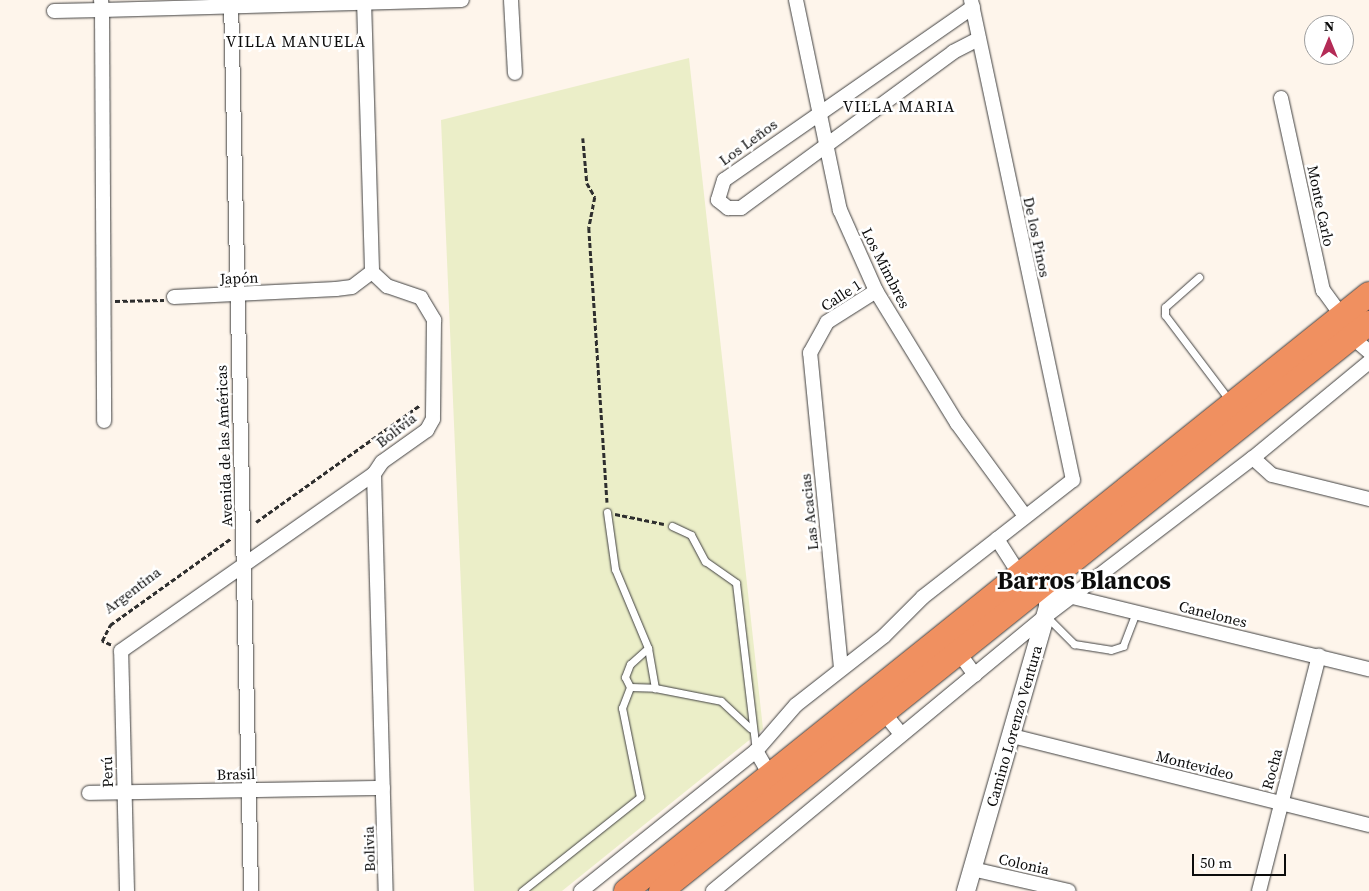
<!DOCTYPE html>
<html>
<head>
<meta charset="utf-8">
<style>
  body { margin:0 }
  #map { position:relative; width:1369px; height:891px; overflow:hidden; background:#fef5eb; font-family:"Source Serif 4",serif }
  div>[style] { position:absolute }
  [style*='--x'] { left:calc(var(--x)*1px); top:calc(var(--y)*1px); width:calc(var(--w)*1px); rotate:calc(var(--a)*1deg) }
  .pitch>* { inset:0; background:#ebeec8 }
  .path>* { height:2.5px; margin-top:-1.25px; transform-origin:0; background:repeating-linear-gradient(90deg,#2e2e2e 0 5px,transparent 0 7.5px) }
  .roads { filter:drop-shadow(0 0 1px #3f3f3f) drop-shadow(0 0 1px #3f3f3f) }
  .service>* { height:7px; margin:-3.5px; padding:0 3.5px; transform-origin:3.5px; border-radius:3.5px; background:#fff }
  .minor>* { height:14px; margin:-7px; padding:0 7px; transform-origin:7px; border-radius:7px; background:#fff }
  .tertiary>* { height:18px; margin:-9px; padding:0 9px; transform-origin:9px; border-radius:9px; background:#fff }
  .trunk>* { height:24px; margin:-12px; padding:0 12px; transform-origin:12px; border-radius:12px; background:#f09060 }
  span { translate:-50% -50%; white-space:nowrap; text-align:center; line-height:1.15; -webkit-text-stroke:5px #fff; paint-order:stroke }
  .street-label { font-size:15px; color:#0c0c0c }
  .neighbourhood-label { font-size:16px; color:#0c0c0c; letter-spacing:1px }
  .town-label { font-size:25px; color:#0c0c0c; font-weight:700 }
  .north { position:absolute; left:1304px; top:15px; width:50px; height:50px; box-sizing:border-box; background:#fff; border:1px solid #9e9e9e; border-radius:50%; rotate:0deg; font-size:14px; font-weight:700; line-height:20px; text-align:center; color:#0c0c0c }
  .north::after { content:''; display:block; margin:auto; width:18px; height:22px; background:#b42b56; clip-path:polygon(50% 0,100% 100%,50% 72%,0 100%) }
  .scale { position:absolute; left:1192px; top:854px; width:94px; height:22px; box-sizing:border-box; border:2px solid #0c0c0c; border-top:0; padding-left:6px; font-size:15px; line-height:18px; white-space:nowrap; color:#0c0c0c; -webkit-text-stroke:4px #fff; paint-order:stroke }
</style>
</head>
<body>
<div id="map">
  <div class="pitch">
    <i style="clip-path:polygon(689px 58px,763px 729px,562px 891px,474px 891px,441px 120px)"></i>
  </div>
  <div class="path">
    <i style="--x:583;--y:138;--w:45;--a:84.9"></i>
    <i style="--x:587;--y:183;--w:16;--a:60"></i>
    <i style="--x:595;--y:197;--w:32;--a:101"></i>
    <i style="--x:589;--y:228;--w:275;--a:86.2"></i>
    <i style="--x:115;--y:301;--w:49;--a:-1.2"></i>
    <i style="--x:615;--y:514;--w:50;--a:11.5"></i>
    <i style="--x:256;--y:522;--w:201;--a:-35.5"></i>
    <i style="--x:111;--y:645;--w:10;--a:-156"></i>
    <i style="--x:102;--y:641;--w:18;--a:-63"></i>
    <i style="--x:110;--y:625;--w:148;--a:-35.6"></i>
  </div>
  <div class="roads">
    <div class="service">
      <i style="--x:1199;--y:277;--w:45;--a:138.6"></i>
      <i style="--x:1165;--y:307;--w:8;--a:90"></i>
      <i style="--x:1165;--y:315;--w:108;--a:52.9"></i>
      <i style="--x:607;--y:512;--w:58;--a:82"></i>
      <i style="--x:615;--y:569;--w:86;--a:67.3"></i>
      <i style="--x:648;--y:648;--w:41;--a:80.1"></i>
      <i style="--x:655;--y:688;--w:67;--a:11.1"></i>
      <i style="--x:721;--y:701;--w:40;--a:43"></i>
      <i style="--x:672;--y:526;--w:21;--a:25"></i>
      <i style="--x:691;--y:535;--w:30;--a:62"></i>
      <i style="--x:705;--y:561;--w:38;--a:35"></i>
      <i style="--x:736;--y:583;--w:169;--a:83.2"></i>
      <i style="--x:1046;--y:616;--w:40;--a:45"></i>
      <i style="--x:1074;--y:644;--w:37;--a:9"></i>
      <i style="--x:1111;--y:650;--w:13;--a:-18"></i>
      <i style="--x:1123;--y:646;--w:36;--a:-69"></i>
      <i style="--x:648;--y:648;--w:24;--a:138"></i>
      <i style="--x:630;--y:664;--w:14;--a:111"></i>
      <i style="--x:625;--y:677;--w:11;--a:63"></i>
      <i style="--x:630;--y:687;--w:25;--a:2"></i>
      <i style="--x:522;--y:891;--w:151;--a:-38.5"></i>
      <i style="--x:640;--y:797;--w:91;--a:-101.4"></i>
      <i style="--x:622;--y:708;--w:22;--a:-69"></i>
    </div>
    <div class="minor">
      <i style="--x:101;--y:0;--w:10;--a:84"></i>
      <i style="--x:102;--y:10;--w:360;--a:-1.6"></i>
      <i style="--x:231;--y:0;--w:891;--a:88.71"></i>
      <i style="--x:364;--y:0;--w:272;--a:88.3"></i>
      <i style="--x:372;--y:272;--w:21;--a:43"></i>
      <i style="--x:387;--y:286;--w:36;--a:19"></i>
      <i style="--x:421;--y:298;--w:26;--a:59"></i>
      <i style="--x:434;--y:320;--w:99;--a:90.6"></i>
      <i style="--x:433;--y:419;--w:13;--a:119"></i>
      <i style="--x:427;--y:430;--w:55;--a:144.6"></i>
      <i style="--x:382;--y:462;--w:14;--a:124"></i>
      <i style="--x:374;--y:474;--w:417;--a:88.4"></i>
      <i style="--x:511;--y:0;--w:73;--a:86.9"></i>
      <i style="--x:796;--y:0;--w:215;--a:78.2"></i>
      <i style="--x:840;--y:210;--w:89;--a:66"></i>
      <i style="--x:876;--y:291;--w:155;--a:58.5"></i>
      <i style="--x:957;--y:423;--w:115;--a:53.8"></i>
      <i style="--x:973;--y:7;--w:303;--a:145.2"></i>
      <i style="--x:724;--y:180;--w:21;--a:107"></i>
      <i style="--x:718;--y:200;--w:13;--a:39"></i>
      <i style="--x:728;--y:208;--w:13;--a:0"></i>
      <i style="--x:741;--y:208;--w:263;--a:-36.3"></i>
      <i style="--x:953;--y:52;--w:29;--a:-27"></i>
      <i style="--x:54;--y:11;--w:48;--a:-1.2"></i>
      <i style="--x:102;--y:10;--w:411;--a:89.7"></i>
      <i style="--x:1281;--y:98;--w:197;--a:77.7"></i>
      <i style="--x:1323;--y:290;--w:32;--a:54"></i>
      <i style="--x:174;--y:297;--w:162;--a:-2.8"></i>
      <i style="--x:336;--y:289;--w:16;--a:-7"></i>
      <i style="--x:352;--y:287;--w:25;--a:-37"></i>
      <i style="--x:1352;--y:337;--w:23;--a:41"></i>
      <i style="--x:1253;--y:458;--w:25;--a:42"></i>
      <i style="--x:1272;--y:475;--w:100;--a:13.9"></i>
      <i style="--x:997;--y:539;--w:43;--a:57.4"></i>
      <i style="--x:1048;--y:591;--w:330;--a:13.7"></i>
      <i style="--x:959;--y:653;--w:27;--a:54"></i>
      <i style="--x:841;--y:668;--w:317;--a:-95.6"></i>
      <i style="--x:810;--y:353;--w:35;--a:-61"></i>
      <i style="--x:827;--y:322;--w:58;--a:-32.3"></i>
      <i style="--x:884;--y:713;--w:27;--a:51"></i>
      <i style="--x:1012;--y:736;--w:368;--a:14"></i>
      <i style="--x:770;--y:775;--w:28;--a:-120"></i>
      <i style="--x:756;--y:751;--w:61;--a:-49"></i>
      <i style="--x:796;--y:705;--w:112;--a:-38.1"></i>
      <i style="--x:884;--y:636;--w:55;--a:-45"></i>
      <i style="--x:923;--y:597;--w:190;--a:-38"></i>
      <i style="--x:1073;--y:480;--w:491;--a:-102"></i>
      <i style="--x:89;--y:793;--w:294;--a:-1"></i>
      <i style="--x:972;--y:869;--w:99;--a:12.8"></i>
      <i style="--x:127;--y:891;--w:240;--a:-91.4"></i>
      <i style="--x:121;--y:651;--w:309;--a:-35"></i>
      <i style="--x:581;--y:891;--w:224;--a:-38.7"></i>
      <i style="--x:713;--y:891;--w:432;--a:-39.6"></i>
      <i style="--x:1046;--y:616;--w:260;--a:-37.4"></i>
      <i style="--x:1253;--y:458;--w:151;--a:-39.6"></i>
      <i style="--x:1259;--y:891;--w:243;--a:-75.7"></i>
    </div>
    <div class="tertiary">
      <i style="--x:966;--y:891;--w:296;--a:-73.9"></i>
      <i style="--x:1048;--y:607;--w:27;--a:-88"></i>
    </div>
    <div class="trunk">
      <i style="--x:626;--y:891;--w:953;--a:-38.78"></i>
      <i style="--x:661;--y:891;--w:908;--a:-38.74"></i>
    </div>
  </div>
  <div class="street-label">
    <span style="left:748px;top:142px;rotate:-36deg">Los Leños</span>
    <span style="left:1321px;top:206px;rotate:78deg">Monte Carlo</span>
    <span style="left:1037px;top:237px;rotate:78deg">De los Pinos</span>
    <span style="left:886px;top:268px;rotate:63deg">Los Mimbres</span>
    <span style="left:239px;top:278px;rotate:-2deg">Japón</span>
    <span style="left:841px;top:295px;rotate:-33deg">Calle 1</span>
    <span style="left:396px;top:430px;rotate:-38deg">Bolivia</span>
    <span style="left:224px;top:446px;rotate:-92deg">Avenida de las Américas</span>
    <span style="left:809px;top:512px;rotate:-96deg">Las Acacias</span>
    <span style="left:132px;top:590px;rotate:-37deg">Argentina</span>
    <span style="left:1213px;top:614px;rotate:14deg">Canelones</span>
    <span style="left:1014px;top:726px;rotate:-74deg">Camino Lorenzo Ventura</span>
    <span style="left:1195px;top:765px;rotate:14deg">Montevideo</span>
    <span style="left:1272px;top:769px;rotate:-75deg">Rocha</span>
    <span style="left:107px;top:772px;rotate:-92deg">Perú</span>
    <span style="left:236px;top:774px;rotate:-1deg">Brasil</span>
    <span style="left:369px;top:849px;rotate:-92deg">Bolivia</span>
    <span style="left:1024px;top:864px;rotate:13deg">Colonia</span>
  </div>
  <div class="neighbourhood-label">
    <span style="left:296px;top:41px">VILLA MANUELA</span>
    <span style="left:899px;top:106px">VILLA MARIA</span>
  </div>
  <div class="town-label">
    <span style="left:1084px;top:580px">Barros Blancos</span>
  </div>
  <div class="north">N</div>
  <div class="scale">50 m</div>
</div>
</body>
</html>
